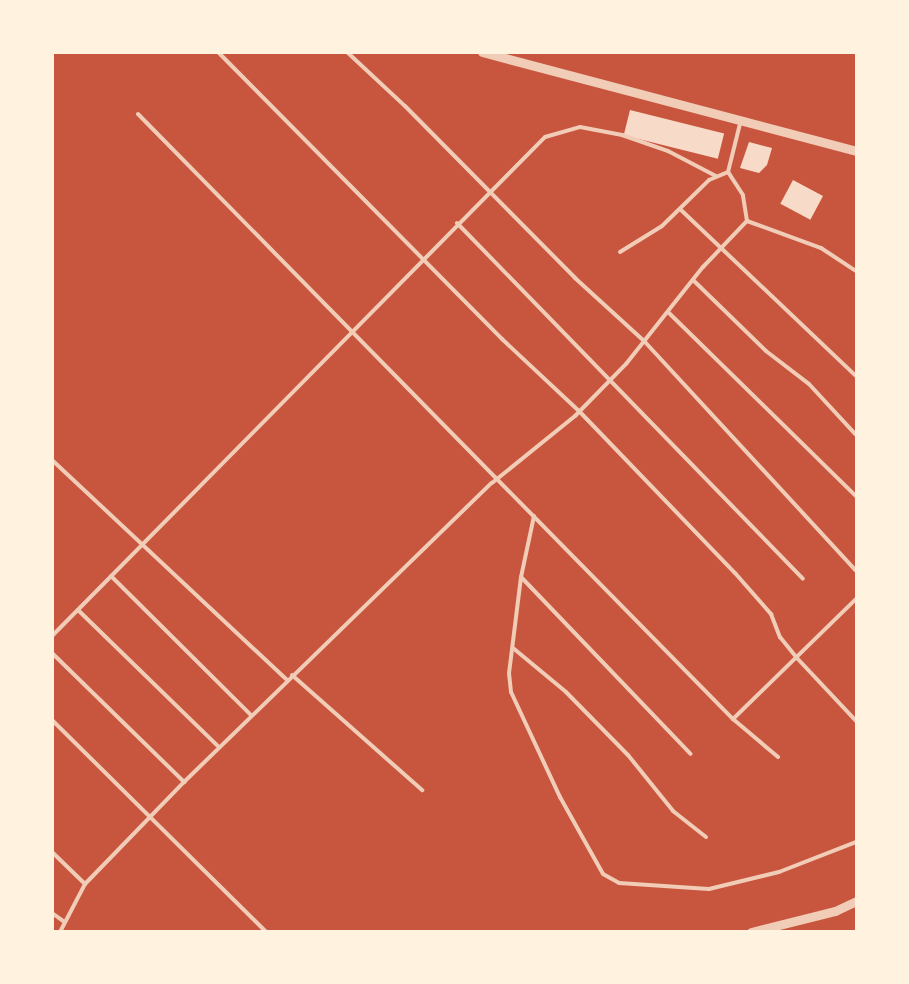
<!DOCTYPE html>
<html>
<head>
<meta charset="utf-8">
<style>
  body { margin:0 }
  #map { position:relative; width:909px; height:984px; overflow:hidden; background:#c8553d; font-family:Poppins,sans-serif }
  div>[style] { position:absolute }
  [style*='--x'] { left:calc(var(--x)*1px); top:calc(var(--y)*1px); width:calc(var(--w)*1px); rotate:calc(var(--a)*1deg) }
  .building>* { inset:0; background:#f7dbc8; transform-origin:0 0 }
  .service>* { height:4px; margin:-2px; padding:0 2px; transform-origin:2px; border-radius:2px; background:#f1ccb7 }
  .tertiary>* { height:9px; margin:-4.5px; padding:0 4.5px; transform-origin:4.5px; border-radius:4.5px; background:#f1ccb7 }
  span { translate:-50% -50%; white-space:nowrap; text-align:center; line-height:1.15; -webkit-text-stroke:5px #fff3e0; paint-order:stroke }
  .frame { position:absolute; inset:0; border:54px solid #fff3e0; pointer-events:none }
</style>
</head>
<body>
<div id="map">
  <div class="building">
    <i style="left:630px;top:110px;width:97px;height:26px;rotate:14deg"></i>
    <i style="clip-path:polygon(749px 142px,772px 148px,767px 165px,759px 173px,740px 168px)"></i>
    <i style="left:793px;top:180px;width:34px;height:27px;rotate:28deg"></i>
  </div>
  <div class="service">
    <i style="--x:218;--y:52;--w:404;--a:45.3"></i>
    <i style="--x:502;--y:339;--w:105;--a:43.1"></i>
    <i style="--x:579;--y:411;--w:225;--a:46.1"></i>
    <i style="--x:735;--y:573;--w:55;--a:48.7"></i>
    <i style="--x:771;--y:614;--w:25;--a:69"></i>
    <i style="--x:780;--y:637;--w:26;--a:51"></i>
    <i style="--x:796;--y:657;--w:88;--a:46.8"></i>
    <i style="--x:347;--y:52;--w:79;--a:43"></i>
    <i style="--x:405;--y:106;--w:242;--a:45.3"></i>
    <i style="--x:575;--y:278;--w:95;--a:42.4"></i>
    <i style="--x:645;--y:342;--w:311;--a:47.3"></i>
    <i style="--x:138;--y:114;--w:849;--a:45.48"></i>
    <i style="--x:733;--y:719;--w:59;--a:40.2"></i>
    <i style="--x:728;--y:172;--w:54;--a:-76"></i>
    <i style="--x:681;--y:210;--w:241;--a:43.5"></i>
    <i style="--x:747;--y:221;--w:79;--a:20"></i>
    <i style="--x:821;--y:248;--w:42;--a:33.3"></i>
    <i style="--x:457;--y:223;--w:496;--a:45.8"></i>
    <i style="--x:620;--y:252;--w:49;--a:-31.8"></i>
    <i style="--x:662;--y:226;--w:66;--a:-44.4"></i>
    <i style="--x:709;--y:180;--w:21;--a:-23"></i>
    <i style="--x:693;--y:280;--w:102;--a:44.2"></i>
    <i style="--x:766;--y:351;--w:54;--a:37.5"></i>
    <i style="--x:809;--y:384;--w:69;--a:47.3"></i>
    <i style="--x:669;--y:313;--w:262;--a:44.4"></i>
    <i style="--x:52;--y:460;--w:322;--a:43.1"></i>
    <i style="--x:534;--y:516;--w:62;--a:102"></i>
    <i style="--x:521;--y:577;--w:97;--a:97.1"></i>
    <i style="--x:509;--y:673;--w:19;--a:84"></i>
    <i style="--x:511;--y:692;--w:116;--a:65"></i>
    <i style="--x:560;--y:797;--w:88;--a:60.8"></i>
    <i style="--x:603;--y:874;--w:18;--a:29"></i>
    <i style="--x:619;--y:883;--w:90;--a:3.8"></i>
    <i style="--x:709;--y:889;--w:72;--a:-13.7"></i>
    <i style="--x:779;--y:872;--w:83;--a:-21.3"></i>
    <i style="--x:111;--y:576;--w:197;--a:44.8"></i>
    <i style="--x:521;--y:577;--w:245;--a:46.2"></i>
    <i style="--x:78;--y:610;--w:197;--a:44.2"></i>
    <i style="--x:52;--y:636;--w:701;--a:-45.35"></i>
    <i style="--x:545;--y:137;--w:36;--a:-16"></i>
    <i style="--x:580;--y:127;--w:43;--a:10.8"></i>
    <i style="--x:622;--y:135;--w:49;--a:19.2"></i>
    <i style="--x:668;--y:151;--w:54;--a:27.5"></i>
    <i style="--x:513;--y:648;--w:69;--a:39.7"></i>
    <i style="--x:566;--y:692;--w:88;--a:45.5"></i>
    <i style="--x:628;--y:755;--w:72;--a:51.2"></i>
    <i style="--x:673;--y:811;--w:42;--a:38.2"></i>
    <i style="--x:52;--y:653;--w:185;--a:44.3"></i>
    <i style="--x:292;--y:675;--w:174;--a:41.5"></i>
    <i style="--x:733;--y:719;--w:172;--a:-44.3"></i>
    <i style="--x:52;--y:720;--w:301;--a:44.7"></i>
    <i style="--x:52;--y:852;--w:46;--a:44.1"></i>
    <i style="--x:52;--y:913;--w:14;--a:36"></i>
    <i style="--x:60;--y:932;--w:54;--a:-62.5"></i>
    <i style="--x:85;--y:884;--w:142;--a:-45.9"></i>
    <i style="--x:184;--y:782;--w:429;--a:-44.2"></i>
    <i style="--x:492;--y:483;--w:107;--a:-38.9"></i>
    <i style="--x:575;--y:416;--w:73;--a:-45.6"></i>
    <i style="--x:626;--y:364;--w:124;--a:-51.6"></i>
    <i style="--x:703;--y:267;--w:64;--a:-46.3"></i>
    <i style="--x:747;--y:221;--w:26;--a:-99"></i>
    <i style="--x:743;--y:195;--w:27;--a:-123"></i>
  </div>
  <div class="tertiary">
    <i style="--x:482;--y:52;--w:387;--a:14.8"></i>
    <i style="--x:751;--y:932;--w:87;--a:-14"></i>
    <i style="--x:835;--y:911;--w:23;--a:-25"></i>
  </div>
  <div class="frame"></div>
</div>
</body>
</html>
